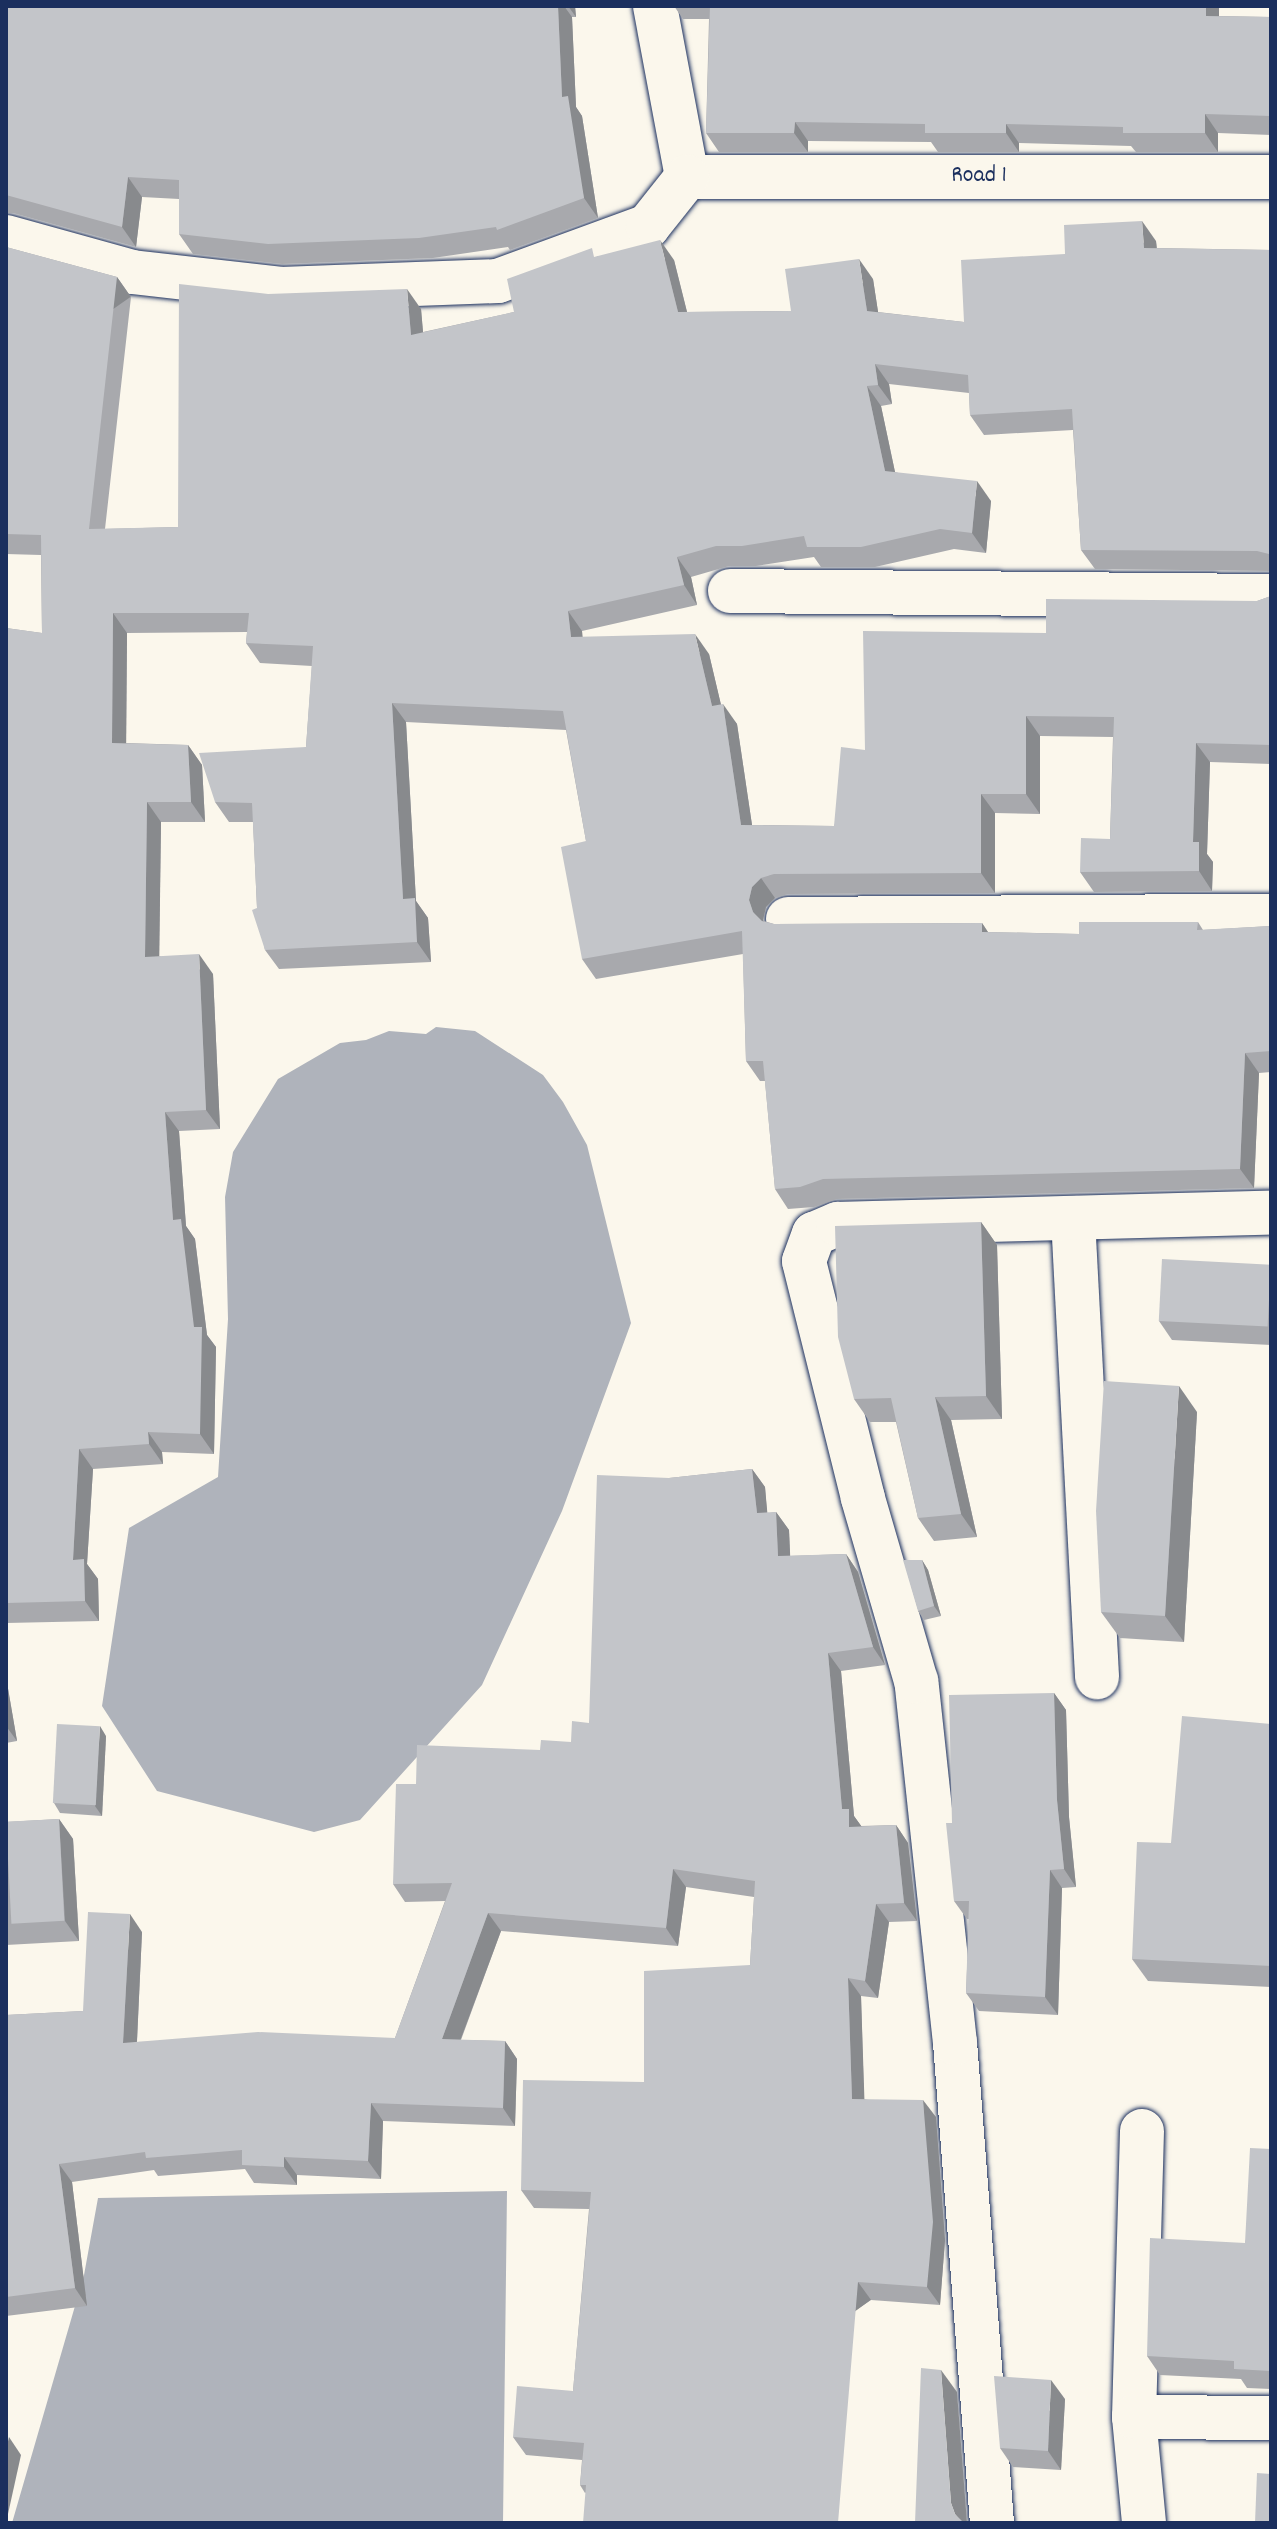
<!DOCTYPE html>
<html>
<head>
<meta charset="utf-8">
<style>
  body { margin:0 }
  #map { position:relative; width:1277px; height:2529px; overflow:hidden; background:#fbf7ec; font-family:Dekko,sans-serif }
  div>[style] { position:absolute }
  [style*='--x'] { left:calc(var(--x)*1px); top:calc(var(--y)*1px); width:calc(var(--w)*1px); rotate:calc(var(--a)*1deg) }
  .water>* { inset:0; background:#afb3bb }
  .roads { filter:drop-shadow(0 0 2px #1b2f5e) drop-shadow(0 0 2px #1b2f5e) }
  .minor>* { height:44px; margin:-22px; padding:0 22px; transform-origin:22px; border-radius:22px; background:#fbf7ec }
  .wall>* { inset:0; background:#a8a9ad }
  .shaded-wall>* { inset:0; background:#888a8d; transform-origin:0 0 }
  .building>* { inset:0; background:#c3c5c9; transform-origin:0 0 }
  span { translate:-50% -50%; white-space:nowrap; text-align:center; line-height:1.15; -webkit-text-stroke:6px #fbf7ec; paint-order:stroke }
  .street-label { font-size:24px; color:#1b2f5e }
  .frame { position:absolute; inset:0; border:8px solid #1b2f5e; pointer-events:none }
</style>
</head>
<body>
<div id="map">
  <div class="water">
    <i style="clip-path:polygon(436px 1027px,475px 1031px,543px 1075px,563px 1102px,587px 1145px,631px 1323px,562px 1511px,482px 1685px,360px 1820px,314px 1832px,157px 1791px,102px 1706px,129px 1528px,218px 1477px,228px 1319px,225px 1197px,233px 1152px,278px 1079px,340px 1043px,366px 1040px,389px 1031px,426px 1034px)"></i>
    <i style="clip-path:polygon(507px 2191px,503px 2523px,12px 2523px,84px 2275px,98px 2198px)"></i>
  </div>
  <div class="roads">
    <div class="minor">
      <i style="--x:655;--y:6;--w:174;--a:79.4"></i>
      <i style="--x:687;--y:177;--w:584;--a:0"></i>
      <i style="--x:6;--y:237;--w:131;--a:15.5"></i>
      <i style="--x:132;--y:272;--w:150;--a:6.5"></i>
      <i style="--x:281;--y:289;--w:217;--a:-2.1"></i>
      <i style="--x:498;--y:281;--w:160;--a:-20.1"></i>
      <i style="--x:648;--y:226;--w:63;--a:-51.5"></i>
      <i style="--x:730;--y:591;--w:541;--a:0.53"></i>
      <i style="--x:788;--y:919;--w:483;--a:-0.4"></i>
      <i style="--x:1073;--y:1218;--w:460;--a:87"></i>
      <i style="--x:1142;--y:2131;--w:286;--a:91.6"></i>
      <i style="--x:1134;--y:2417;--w:106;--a:84.6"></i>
      <i style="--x:1134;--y:2417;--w:137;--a:0.4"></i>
      <i style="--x:992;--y:2523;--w:481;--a:-94.4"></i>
      <i style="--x:955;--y:2043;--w:364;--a:-96.1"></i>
      <i style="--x:916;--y:1681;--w:191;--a:-106.2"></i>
      <i style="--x:863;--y:1498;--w:244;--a:-104"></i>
      <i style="--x:804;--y:1261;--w:29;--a:-70"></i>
      <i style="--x:814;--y:1234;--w:26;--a:-23"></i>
      <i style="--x:838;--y:1224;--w:433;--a:-1.5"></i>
    </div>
  </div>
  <div class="wall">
    <i style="clip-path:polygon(6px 6px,575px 6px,576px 17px,572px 17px,576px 107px,582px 116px,598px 218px,510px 250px,508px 247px,433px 258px,282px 264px,193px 254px,179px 234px,179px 199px,142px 197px,136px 247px,13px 213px,6px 213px)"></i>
    <i style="clip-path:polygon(674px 6px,1219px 6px,1219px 16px,1271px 17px,1271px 135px,1218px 133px,1218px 152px,1136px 152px,1131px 146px,1019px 143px,1019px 152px,938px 152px,931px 142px,808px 141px,808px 152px,719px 152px,706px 133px,709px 19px,683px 19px)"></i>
    <i style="clip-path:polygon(1156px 241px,1157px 248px,1271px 250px,1271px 571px,1095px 569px,1081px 550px,1073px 430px,984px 435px,970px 415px,969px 393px,889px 384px,892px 404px,881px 406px,895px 472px,991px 501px,986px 553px,954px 549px,875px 567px,821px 567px,814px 557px,756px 566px,729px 566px,691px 577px,697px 605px,582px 631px,582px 637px,709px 654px,721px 705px,737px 724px,752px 825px,834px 826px,865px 750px,1046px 633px,1257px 601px,1271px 596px,1271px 764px,1210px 762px,1207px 854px,1213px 862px,1212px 891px,1094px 892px,1080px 872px,1110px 839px,1113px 737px,1040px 736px,1040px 814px,995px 813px,995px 893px,788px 894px,775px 898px,766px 907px,763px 920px,764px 921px,774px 924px,982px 923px,988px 932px,1079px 934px,1198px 922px,1203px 930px,1271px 926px,1271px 1072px,1259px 1073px,1254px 1188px,837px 1199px,814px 1207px,788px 1209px,775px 1189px,765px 1081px,760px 1081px,746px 1061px,743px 954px,596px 979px,582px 959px,586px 841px,566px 730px,406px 722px,416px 901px,428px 918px,431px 962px,279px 969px,265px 950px,257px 908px,253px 822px,229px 822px,215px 802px,306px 747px,312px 666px,260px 663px,246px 643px,247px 632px,127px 633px,126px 743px,188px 745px,202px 765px,205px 822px,161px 822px,159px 956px,213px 974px,220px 1129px,179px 1131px,186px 1226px,195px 1239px,207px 1335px,216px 1347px,214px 1454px,162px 1452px,163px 1464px,93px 1469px,87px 1564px,98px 1579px,99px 1621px,6px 1623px,6px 628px,42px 633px,41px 555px,6px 554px,6px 247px,117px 277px,131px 297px,105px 529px,178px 527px,268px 294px,421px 309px,423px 332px,514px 312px,598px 256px,674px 260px,687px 312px,791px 311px,873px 279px,878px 312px,964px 322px,1065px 254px)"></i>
    <i style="clip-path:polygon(981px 1222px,997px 1245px,1002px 1419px,951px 1420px,977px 1537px,934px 1541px,918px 1518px,896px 1422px,870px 1422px,854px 1399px)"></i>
    <i style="clip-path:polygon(1271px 1265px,1271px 1345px,1172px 1340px,1159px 1321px)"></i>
    <i style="clip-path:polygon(1197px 1412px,1184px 1642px,1120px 1638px,1101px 1612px)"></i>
    <i style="clip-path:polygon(752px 1469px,765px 1487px,767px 1513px,776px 1512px,789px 1530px,790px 1556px,846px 1554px,858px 1572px,885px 1665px,841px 1671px,854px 1816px,861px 1826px,896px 1825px,908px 1843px,917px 1921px,889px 1922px,878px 1998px,861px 1996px,864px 2099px,936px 2117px,945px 2240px,940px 2305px,871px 2300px,585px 2493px,580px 2485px,582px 2460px,526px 2455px,513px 2437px,573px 2391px,589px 2209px,534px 2208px,521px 2190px,644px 2082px,750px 1965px,754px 1897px,686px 1887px,678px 1946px,501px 1931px,461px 2040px,505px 2041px,517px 2059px,515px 2126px,383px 2121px,381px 2179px,297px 2175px,297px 2185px,254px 2183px,245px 2169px,158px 2176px,154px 2170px,72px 2182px,87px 2306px,6px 2316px,6px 2015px,83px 2011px,142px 1932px,137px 2042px,395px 2038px,445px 1901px,405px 1902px,393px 1884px,416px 1784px,571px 1742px,589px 1723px,669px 1478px)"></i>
    <i style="clip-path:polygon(922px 1560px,928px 1570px,941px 1616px,924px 1620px,918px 1611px)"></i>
    <i style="clip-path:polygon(6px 1677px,17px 1741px,6px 1743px)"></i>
    <i style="clip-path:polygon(1054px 1693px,1066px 1710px,1069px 1817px,1076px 1887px,1062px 1888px,1058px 2015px,979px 2011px,966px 1993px,969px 1919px,967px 1919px,954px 1901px,952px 1823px)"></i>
    <i style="clip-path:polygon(1271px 1724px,1271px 1987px,1148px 1981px,1132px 1959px,1171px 1843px)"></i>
    <i style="clip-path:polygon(106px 1736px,102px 1816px,60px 1813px,54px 1803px)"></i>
    <i style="clip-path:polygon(59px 1819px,73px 1839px,79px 1941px,6px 1945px,6px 1822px)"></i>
    <i style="clip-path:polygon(1271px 2149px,1271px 2389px,1247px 2388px,1241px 2379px,1160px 2375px,1147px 2356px,1245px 2243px)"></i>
    <i style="clip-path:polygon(1065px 2399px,1061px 2470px,1013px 2467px,1000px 2448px)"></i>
  </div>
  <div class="shaded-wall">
    <i style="clip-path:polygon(558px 6px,564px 6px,572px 17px,576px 107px,582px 116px,598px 218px,584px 198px,562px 97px)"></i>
    <i style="clip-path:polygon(568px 6px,575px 6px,576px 17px)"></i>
    <i style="clip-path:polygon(1206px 6px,1219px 6px,1219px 35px,1206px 16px)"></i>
    <i style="clip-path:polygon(1205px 114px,1218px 133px,1218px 152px,1205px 133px)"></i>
    <i style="clip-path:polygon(795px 122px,808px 141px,808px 152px,794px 133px)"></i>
    <i style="clip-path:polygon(1006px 124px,1019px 143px,1019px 152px,1006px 133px)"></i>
    <i style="clip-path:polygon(128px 177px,142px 197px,136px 247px,122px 227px)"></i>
    <i style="clip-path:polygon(1142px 221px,1156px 241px,1158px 268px,1144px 248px)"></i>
    <i style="clip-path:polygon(660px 240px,674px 260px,692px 332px,678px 312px)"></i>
    <i style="clip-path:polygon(859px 259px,873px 279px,881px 331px,867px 311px)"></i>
    <i style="left:117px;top:277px;width:24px;height:254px;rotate:55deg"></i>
    <i style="clip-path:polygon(407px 289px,421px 309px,425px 355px,411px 335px)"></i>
    <i style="clip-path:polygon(875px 364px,889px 384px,892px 404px,878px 385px)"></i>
    <i style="clip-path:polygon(867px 386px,881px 406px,899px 491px,885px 471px)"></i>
    <i style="clip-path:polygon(977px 481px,991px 501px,986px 553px,972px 533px)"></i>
    <i style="clip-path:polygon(677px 557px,691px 577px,697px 605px,684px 585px)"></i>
    <i style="clip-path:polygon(568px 611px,582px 631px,585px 657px,571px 637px)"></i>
    <i style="clip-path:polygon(113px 613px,127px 633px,126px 763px,112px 743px)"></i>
    <i style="clip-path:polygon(695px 634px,709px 654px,726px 726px,712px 706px)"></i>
    <i style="clip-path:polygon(392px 703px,406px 722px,416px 901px,428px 918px,431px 962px,417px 942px,403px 899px)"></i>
    <i style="clip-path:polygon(723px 704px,737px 724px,755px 845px,741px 825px)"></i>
    <i style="clip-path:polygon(1026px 716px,1040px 736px,1040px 814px,1026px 794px)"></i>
    <i style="clip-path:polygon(1196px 743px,1210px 762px,1207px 854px,1213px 862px,1212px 891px,1199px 871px,1193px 842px)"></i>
    <i style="clip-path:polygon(188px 745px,202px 765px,205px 822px,191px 802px)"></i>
    <i style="clip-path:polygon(981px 794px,995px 813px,995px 893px,981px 873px)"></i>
    <i style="clip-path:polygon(147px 802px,161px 822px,159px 977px,145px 957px)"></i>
    <i style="clip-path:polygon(761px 878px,775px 898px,766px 907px,763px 920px,767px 932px,753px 912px,749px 900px,752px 887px)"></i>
    <i style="clip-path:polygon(982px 923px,995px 943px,982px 932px)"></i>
    <i style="clip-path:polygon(199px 954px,213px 974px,220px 1129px,206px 1110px)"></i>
    <i style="clip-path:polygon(1245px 1053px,1259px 1073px,1254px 1188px,1240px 1169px)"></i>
    <i style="clip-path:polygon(165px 1112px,179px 1131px,186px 1226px,195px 1239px,207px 1335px,216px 1347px,214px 1454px,200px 1434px,173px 1220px)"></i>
    <i style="clip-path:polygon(981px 1222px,997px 1245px,1002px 1419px,986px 1396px)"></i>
    <i style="clip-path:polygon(1179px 1386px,1197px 1412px,1184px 1642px,1165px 1616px)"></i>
    <i style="clip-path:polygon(935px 1397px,951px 1420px,977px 1537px,961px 1514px)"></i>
    <i style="clip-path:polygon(148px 1432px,162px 1452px,163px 1464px,149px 1444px)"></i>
    <i style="clip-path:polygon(79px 1449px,93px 1469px,87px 1564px,98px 1579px,99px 1621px,85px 1601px,73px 1560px)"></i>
    <i style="clip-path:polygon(752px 1469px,765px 1487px,769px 1531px,757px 1513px)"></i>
    <i style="clip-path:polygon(776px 1512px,789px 1530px,791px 1574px,778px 1556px)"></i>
    <i style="clip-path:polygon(846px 1554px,858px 1572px,885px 1665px,873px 1647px)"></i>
    <i style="clip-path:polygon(922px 1560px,928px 1570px,941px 1616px,934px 1606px)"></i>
    <i style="clip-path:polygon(828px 1653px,841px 1671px,854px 1816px,862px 1827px,849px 1827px,842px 1809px)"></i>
    <i style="clip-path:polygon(6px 1677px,17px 1741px,6px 1726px)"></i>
    <i style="clip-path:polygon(1054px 1693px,1066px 1710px,1069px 1817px,1076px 1887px,1064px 1869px,1057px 1800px)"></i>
    <i style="clip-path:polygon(100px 1726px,106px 1736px,102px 1816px,95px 1806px)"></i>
    <i style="clip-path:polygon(59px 1819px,73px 1839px,79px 1941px,65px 1921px)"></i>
    <i style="clip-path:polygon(896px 1825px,908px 1843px,917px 1921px,904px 1903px)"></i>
    <i style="clip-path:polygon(673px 1869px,686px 1887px,678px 1946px,666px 1928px)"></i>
    <i style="clip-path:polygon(1050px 1870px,1062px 1888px,1058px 2015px,1045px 1997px)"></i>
    <i style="clip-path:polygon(876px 1904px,889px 1922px,878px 1998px,865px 1981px)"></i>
    <i style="clip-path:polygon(488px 1913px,501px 1931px,454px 2057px,442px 2039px)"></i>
    <i style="clip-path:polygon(130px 1914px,142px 1932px,136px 2061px,123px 2043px)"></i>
    <i style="clip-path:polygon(848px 1978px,861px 1996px,865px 2117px,852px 2099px)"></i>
    <i style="clip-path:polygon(505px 2041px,517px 2059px,515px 2126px,503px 2108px)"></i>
    <i style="clip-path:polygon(923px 2100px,936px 2117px,945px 2240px,940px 2305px,927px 2287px)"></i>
    <i style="clip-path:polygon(371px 2103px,383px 2121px,381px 2179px,368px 2161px)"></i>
    <i style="clip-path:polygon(284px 2157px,297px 2175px,297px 2185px,284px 2167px)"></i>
    <i style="clip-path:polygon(59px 2164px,72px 2182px,87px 2306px,75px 2288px)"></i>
    <i style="left:858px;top:2282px;width:22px;height:242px;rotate:54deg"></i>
    <i style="clip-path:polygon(941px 2370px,957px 2392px,967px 2523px,962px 2523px,955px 2514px,951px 2503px)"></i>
    <i style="clip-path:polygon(1051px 2380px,1065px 2399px,1061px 2470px,1048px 2451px)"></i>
    <i style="clip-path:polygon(9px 2437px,21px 2455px,6px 2523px,6px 2450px)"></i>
  </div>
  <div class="building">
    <i style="clip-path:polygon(6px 6px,558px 6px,562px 97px,568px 96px,584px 198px,497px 230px,496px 227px,419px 238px,268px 244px,179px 234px,179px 180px,128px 177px,122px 227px,6px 195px)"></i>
    <i style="clip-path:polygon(710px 6px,1206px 6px,1206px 16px,1271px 17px,1271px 116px,1205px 114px,1205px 133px,1123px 133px,1123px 127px,1006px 124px,1006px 133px,925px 133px,925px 124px,795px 122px,794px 133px,706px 133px)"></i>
    <i style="clip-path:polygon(1142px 221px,1144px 248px,1271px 250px,1271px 556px,1269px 554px,1257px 551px,1081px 550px,1072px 409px,970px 415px,968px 375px,875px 364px,878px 385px,867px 386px,885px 471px,977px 481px,972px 533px,940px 529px,861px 547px,807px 547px,804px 536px,742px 546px,716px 546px,677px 557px,684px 585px,568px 611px,571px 637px,695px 634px,712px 706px,723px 704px,741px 825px,834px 826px,841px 747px,865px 750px,863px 631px,1046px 633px,1046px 599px,1257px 601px,1271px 596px,1271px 745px,1196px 743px,1193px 842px,1199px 842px,1199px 871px,1080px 872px,1081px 838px,1110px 839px,1114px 717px,1026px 716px,1026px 794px,981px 794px,981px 873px,774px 874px,761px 878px,752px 887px,749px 900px,753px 912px,762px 921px,774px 924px,982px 923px,982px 932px,1079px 934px,1079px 922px,1198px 922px,1197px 930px,1271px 926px,1271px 1051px,1245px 1053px,1240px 1169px,823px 1179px,800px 1187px,775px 1189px,763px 1061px,746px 1061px,742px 931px,582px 959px,561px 847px,586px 841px,563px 711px,392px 703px,403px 899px,415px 898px,417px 942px,265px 950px,252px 910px,257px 908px,252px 803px,215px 802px,199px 753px,306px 747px,313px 646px,246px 643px,249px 613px,113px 613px,112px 743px,188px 745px,191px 802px,147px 802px,145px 957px,199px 954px,206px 1110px,165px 1112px,173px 1220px,181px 1219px,194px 1327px,202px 1327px,200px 1434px,148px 1432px,149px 1444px,79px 1449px,73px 1560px,84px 1559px,85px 1601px,6px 1603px,6px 628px,42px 633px,41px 535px,6px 534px,6px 247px,117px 277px,89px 529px,178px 527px,179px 284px,268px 294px,407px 289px,411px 335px,514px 312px,507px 279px,592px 248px,594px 257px,660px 240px,678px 312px,791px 311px,785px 269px,859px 259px,867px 311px,964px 322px,961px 260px,1065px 254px,1064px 225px)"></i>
    <i style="clip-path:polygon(981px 1222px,986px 1396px,935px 1397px,961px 1514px,918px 1518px,891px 1398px,854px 1399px,838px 1337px,835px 1226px)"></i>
    <i style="left:1162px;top:1259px;width:109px;height:62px;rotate:3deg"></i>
    <i style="clip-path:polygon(1104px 1381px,1179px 1386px,1165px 1616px,1101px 1612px,1096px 1511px)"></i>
    <i style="clip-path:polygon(752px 1469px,757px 1513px,776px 1512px,778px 1556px,846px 1554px,873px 1647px,828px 1653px,842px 1809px,849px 1809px,849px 1827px,896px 1825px,904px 1903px,876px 1904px,865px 1981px,848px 1978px,852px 2099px,923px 2100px,933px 2222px,927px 2287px,858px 2282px,838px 2523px,583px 2523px,586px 2485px,580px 2485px,584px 2443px,513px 2437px,517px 2386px,573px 2391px,591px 2192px,521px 2190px,523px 2080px,644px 2082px,644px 1971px,750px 1965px,755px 1881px,673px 1869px,666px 1928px,488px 1913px,442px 2039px,505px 2041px,503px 2108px,371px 2103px,368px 2161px,284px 2157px,284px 2167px,242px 2165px,242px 2150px,146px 2158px,145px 2152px,59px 2164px,75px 2288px,6px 2297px,6px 2015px,83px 2011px,88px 1912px,130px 1914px,123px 2043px,258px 2032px,395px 2038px,452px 1883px,393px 1884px,396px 1784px,416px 1784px,417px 1745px,540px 1750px,541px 1740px,571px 1742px,572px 1721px,589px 1723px,597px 1475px,669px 1478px)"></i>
    <i style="clip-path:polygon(903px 1560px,922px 1560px,934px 1606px,918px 1611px)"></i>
    <i style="clip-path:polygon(1054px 1693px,1057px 1800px,1064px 1869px,1050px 1870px,1045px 1997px,966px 1993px,969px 1901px,954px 1901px,946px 1823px,952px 1823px,949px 1695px)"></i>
    <i style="clip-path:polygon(1182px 1716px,1271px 1724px,1271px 1966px,1132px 1959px,1137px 1842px,1171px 1843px)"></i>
    <i style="left:57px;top:1724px;width:43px;height:79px;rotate:3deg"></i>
    <i style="left:59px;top:1819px;width:102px;height:53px;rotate:87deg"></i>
    <i style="clip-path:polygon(1250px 2148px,1271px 2149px,1271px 2371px,1234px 2369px,1234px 2361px,1147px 2356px,1150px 2238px,1245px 2243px)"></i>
    <i style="clip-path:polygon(921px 2368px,941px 2370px,951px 2503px,955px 2514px,964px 2523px,915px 2523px)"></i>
    <i style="clip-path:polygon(994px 2376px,1051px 2380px,1048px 2451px,1000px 2448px)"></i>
    <i style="clip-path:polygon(1257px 2473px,1271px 2474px,1271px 2523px,1255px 2523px)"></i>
  </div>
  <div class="street-label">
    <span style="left:979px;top:177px">Road 1</span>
  </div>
  <div class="frame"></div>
</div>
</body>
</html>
